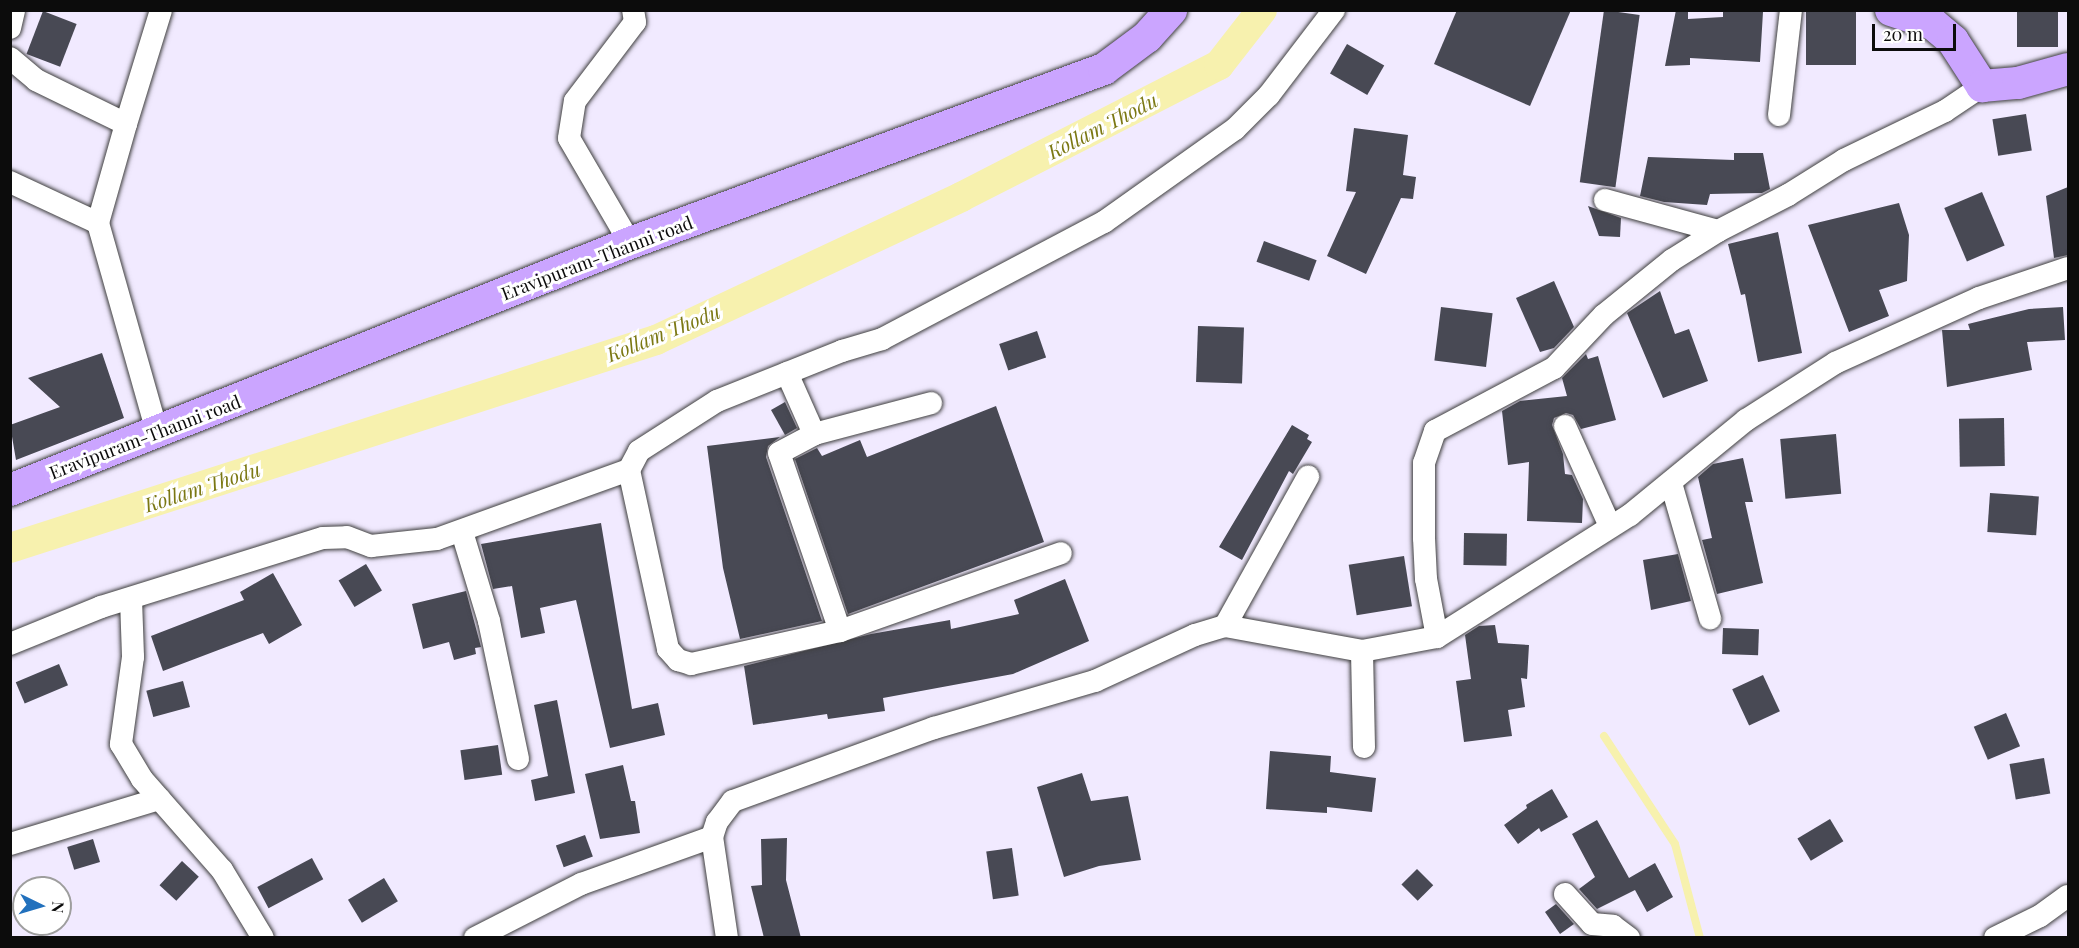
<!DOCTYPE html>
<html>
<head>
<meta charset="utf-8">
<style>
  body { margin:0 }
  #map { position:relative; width:2079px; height:948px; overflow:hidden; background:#f1eaff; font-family:"Playfair Display",serif }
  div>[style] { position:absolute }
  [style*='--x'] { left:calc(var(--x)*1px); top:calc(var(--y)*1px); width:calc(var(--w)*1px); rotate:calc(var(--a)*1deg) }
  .stream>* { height:8px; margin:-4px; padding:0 4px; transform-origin:4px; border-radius:4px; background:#f7f1ae }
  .canal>* { height:30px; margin:-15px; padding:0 15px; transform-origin:15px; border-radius:15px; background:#f7f1ae }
  .building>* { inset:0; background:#484954; transform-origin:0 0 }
  .roads { filter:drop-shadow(0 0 2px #3f3f3f) drop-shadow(0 0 2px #3f3f3f) }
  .street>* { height:22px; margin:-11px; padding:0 11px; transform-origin:11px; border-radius:11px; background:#fff }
  .secondary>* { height:32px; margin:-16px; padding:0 16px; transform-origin:16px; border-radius:16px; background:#cba5ff }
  span { translate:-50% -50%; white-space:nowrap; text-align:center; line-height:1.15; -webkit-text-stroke:6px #fff; paint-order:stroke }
  .street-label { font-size:18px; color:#0c0c0c }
  .water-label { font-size:20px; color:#7b7813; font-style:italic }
  .frame { position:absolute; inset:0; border:12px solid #0c0c0c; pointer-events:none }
  .north { position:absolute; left:12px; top:876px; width:60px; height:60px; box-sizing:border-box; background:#fff; border:2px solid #9e9e9e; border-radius:50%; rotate:95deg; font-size:16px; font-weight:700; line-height:24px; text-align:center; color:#0c0c0c }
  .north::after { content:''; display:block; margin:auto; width:21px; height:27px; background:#2271bd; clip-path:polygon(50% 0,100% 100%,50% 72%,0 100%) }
  .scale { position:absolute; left:1872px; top:24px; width:84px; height:27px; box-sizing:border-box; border:3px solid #0c0c0c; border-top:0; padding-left:8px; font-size:18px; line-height:21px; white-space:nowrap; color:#0c0c0c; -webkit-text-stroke:4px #fff; paint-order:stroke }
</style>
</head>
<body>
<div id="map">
  <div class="stream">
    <i style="--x:1604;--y:736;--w:129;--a:56.7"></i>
    <i style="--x:1675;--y:844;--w:97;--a:75.1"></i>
  </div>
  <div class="canal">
    <i style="--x:10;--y:548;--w:679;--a:-17.85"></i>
    <i style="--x:656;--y:340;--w:337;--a:-25.1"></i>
    <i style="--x:961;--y:197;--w:290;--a:-27.1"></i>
    <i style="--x:1219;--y:65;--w:70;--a:-52"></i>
  </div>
  <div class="building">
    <i style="clip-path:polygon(1457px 10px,1571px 10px,1530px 106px,1434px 64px)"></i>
    <i style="left:1604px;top:10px;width:36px;height:174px;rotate:8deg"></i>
    <i style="clip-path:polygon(1676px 10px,1688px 10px,1688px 19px,1723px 17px,1723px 10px,1763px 12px,1760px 62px,1690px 58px,1690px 65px,1665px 66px)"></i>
    <i style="left:1806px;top:10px;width:50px;height:55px"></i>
    <i style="left:2017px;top:10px;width:41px;height:37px"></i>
    <i style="left:43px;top:11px;width:36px;height:46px;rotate:21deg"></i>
    <i style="left:1347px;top:44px;width:43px;height:34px;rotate:30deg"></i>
    <i style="left:2026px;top:114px;width:37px;height:34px;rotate:81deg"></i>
    <i style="clip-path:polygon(1354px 128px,1408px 135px,1403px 175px,1416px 177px,1413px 199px,1401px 198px,1366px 274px,1327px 256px,1356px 192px,1346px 191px)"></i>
    <i style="clip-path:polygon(1734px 153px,1763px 153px,1770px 189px,1762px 193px,1710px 194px,1707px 205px,1664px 202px,1640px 196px,1648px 157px,1734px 160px)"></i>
    <i style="clip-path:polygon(2068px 187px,2068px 255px,2054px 258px,2046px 196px)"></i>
    <i style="left:1982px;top:192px;width:58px;height:41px;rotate:67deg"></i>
    <i style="clip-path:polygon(1899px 203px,1909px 235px,1907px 281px,1879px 290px,1889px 316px,1849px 332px,1808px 225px)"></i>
    <i style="clip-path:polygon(1588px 206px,1621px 218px,1620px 237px,1599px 236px)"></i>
    <i style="clip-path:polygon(1778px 232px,1802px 353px,1758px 362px,1745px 294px,1741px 295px,1728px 244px)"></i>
    <i style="left:1264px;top:241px;width:56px;height:22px;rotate:20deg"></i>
    <i style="clip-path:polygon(1554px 281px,1574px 327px,1554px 348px,1540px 352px,1516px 298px)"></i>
    <i style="clip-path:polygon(1660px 291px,1675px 334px,1689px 329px,1708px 381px,1663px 398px,1627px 313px)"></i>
    <i style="left:1441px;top:307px;width:52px;height:54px;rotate:7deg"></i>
    <i style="clip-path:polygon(2063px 307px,2065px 340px,2027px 342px,2032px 370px,1947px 387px,1942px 330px,1970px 330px,1968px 324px,2029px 309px)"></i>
    <i style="left:1198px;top:326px;width:46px;height:56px;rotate:2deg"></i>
    <i style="left:1037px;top:331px;width:28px;height:40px;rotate:71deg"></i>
    <i style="clip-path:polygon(102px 353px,124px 418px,16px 460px,10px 425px,60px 407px,28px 378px)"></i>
    <i style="clip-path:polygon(1586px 354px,1588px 359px,1598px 356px,1616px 420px,1581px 429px,1573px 415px,1566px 413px,1554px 418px,1552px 425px,1563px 454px,1565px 474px,1572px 475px,1583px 499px,1582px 523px,1527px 521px,1529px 462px,1508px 465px,1502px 411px,1520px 401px,1567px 396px,1562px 378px)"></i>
    <i style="clip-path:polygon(785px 402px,797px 428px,785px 435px,771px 410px)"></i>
    <i style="clip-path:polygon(996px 406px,1044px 542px,848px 614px,795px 459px,817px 448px,822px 456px,860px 440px,867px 457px)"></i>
    <i style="left:2004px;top:418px;width:48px;height:45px;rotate:89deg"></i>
    <i style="clip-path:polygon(1292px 425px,1309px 435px,1307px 439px,1312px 442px,1293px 474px,1289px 471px,1242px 560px,1219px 547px)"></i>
    <i style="left:1836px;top:434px;width:60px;height:56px;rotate:85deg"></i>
    <i style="clip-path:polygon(780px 437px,768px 446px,766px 457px,822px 621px,740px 639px,723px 568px,707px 446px)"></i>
    <i style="clip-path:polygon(1743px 458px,1753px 502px,1745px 502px,1763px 583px,1717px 594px,1702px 540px,1712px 538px,1698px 477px,1713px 464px)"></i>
    <i style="left:1990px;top:493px;width:49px;height:39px;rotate:4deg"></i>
    <i style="clip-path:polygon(601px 523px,632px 709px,658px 703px,665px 735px,610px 748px,576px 600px,540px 608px,545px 633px,521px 638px,512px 586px,493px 589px,481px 544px)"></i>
    <i style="left:1464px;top:533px;width:43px;height:32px;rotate:1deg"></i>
    <i style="clip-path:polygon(1678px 554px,1691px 601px,1651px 610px,1643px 560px)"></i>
    <i style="left:1404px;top:556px;width:51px;height:56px;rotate:81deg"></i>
    <i style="left:366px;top:564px;width:31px;height:32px;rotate:59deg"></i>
    <i style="clip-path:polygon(273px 573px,302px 625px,269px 644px,263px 633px,163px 671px,151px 636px,244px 600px,240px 592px)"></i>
    <i style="clip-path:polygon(1065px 579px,1089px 641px,1013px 674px,883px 698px,885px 711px,828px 719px,827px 714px,753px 725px,744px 666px,871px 634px,950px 620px,951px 629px,1019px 614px,1014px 600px)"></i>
    <i style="clip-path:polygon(466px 591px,481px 647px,475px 648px,476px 654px,454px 660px,449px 642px,423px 649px,412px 604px)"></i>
    <i style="clip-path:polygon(1495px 625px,1498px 643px,1529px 645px,1527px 679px,1521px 678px,1525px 707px,1508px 710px,1512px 736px,1464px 742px,1456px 681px,1471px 679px,1465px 635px,1479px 626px)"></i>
    <i style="left:1723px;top:628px;width:36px;height:26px;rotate:2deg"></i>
    <i style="left:59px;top:664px;width:23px;height:47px;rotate:67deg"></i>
    <i style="left:1763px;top:675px;width:40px;height:34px;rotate:65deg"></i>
    <i style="left:183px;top:681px;width:27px;height:38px;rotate:75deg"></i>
    <i style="clip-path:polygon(557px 700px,575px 793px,535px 801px,531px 780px,548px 776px,534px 705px)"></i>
    <i style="left:2006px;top:713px;width:36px;height:35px;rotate:67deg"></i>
    <i style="left:498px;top:745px;width:30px;height:38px;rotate:82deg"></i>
    <i style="clip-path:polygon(1270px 751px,1331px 756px,1330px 772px,1376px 778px,1372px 812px,1327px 807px,1327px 813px,1266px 809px)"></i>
    <i style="left:2044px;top:758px;width:36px;height:35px;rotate:80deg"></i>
    <i style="clip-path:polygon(623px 765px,631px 801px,635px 801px,640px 833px,600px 839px,585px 774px)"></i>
    <i style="clip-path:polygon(1082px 773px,1091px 801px,1128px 796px,1141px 860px,1099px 866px,1064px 877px,1037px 787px)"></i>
    <i style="clip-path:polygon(1552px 789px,1568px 817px,1541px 832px,1539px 828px,1518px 844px,1504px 825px,1527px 808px,1526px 805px)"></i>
    <i style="left:1830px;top:819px;width:26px;height:38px;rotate:59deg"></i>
    <i style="clip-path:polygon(1597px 820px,1629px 878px,1655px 863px,1673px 897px,1647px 912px,1635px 890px,1597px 909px,1579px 889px,1595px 877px,1572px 834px)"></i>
    <i style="left:585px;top:835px;width:23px;height:31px;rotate:70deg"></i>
    <i style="clip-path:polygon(787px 838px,786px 880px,801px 938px,764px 938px,751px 886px,762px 885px,761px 839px)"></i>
    <i style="left:93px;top:839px;width:24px;height:27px;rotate:73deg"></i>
    <i style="left:1012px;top:848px;width:48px;height:26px;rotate:82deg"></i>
    <i style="left:312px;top:858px;width:24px;height:62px;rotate:62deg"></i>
    <i style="left:182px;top:861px;width:23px;height:33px;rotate:43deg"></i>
    <i style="left:1417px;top:869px;width:23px;height:22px;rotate:45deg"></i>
    <i style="left:384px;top:878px;width:27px;height:42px;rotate:59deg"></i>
    <i style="clip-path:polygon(1556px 904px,1574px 924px,1560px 934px,1545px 912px)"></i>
  </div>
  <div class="roads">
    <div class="street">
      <i style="--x:10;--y:28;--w:18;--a:-77"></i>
      <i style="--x:10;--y:58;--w:34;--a:40"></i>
      <i style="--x:36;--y:80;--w:100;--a:26.1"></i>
      <i style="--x:126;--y:124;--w:103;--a:105.8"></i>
      <i style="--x:98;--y:223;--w:217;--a:74.2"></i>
      <i style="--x:1779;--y:115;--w:106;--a:-83.5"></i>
      <i style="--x:126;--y:124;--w:119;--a:-72.9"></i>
      <i style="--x:10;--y:182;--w:97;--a:25"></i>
      <i style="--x:1605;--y:200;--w:117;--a:15.3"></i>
      <i style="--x:630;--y:243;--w:121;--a:-120.2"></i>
      <i style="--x:569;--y:138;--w:37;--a:-81"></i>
      <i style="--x:575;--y:101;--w:99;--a:-52.8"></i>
      <i style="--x:635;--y:22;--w:12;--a:-99"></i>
      <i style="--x:787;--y:373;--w:67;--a:66.1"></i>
      <i style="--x:1565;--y:426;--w:110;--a:65.8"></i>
      <i style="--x:629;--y:470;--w:183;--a:77.7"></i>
      <i style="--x:668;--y:649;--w:15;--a:48"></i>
      <i style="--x:678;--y:660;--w:14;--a:17"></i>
      <i style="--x:691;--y:664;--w:153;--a:-12.5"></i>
      <i style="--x:840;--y:631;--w:234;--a:-19.4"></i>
      <i style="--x:1671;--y:483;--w:141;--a:73.9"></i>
      <i style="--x:462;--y:532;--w:93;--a:73.1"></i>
      <i style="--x:489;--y:621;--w:141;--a:78.1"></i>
      <i style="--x:131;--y:599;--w:58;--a:88"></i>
      <i style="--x:133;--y:657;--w:88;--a:97.9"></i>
      <i style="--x:121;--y:744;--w:41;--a:59"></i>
      <i style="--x:142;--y:779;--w:121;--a:48.7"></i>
      <i style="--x:222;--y:870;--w:79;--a:58.9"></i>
      <i style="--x:1225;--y:626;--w:139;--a:10.3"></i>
      <i style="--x:840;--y:631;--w:188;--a:-108.9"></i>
      <i style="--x:779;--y:453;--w:40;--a:-28"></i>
      <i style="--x:814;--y:434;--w:121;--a:-14.8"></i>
      <i style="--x:1437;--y:637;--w:59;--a:-100.7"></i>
      <i style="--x:1426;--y:579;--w:41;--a:-92.8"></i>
      <i style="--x:1424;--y:538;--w:75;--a:-90"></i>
      <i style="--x:1424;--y:463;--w:34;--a:-71"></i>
      <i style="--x:1435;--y:431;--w:135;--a:-27.9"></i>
      <i style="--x:1554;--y:368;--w:73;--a:-46.7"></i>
      <i style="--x:1604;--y:315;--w:87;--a:-39"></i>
      <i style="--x:1672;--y:260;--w:54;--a:-32.2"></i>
      <i style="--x:1718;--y:231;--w:79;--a:-27.2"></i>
      <i style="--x:1788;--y:195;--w:66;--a:-32"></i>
      <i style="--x:1844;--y:160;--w:112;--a:-25.9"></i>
      <i style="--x:1945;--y:111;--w:45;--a:-34"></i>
      <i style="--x:10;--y:644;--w:98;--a:-22.1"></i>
      <i style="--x:101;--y:607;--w:232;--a:-17.3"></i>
      <i style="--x:323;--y:538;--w:24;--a:-2"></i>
      <i style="--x:347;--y:537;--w:26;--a:21"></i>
      <i style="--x:371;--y:546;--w:66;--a:-6.1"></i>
      <i style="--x:437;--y:539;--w:204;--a:-19.8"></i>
      <i style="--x:629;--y:470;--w:21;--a:-62"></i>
      <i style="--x:639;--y:451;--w:93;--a:-32.7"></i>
      <i style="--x:717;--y:401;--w:135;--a:-21.8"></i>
      <i style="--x:842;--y:351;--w:42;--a:-16.7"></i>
      <i style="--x:882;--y:339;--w:251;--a:-27.8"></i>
      <i style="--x:1104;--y:222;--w:161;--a:-35.4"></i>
      <i style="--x:1235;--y:129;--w:48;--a:-45"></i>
      <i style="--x:1269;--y:95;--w:107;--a:-52.6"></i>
      <i style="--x:1364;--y:747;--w:96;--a:-91.2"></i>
      <i style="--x:1362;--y:651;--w:76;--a:-10.6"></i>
      <i style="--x:1437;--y:637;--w:228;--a:-32.3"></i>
      <i style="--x:1630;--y:515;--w:150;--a:-39.3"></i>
      <i style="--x:1746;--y:420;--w:106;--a:-32.6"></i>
      <i style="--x:1835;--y:363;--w:158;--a:-24.3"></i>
      <i style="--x:1979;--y:298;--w:94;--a:-18.6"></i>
      <i style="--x:10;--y:844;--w:156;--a:-16.8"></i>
      <i style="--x:1565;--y:894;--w:40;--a:48"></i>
      <i style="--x:1592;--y:924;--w:21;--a:5"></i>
      <i style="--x:1613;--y:926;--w:20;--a:37"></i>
      <i style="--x:475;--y:938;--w:119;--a:-27"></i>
      <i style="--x:581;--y:884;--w:139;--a:-19.7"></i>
      <i style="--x:727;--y:938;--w:102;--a:-98.4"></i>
      <i style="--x:712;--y:837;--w:16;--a:-72"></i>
      <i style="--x:717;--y:822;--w:26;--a:-53"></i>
      <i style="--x:733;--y:801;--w:214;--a:-20"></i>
      <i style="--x:934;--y:728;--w:168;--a:-16.3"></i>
      <i style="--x:1095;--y:681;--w:110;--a:-24.7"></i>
      <i style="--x:1195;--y:635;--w:31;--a:-17"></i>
      <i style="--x:1225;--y:626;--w:171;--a:-60.9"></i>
      <i style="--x:1995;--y:938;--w:50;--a:-26.1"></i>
      <i style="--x:2040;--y:916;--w:34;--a:-36"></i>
    </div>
    <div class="secondary">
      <i style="--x:1891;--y:10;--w:44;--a:18.4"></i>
      <i style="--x:1933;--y:24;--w:26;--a:40"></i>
      <i style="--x:1953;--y:41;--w:54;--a:57.2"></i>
      <i style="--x:1982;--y:86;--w:36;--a:-5"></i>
      <i style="--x:2018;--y:83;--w:52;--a:-15.6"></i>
      <i style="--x:10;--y:490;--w:667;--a:-21.72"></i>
      <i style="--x:630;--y:243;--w:505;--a:-20.16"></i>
      <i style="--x:1104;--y:69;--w:54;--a:-36.7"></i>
      <i style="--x:1147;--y:37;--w:36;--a:-48"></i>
    </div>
  </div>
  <div class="street-label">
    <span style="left:597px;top:258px;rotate:-21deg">Eravipuram-Thanni road</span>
    <span style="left:145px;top:437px;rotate:-21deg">Eravipuram-Thanni road</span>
  </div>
  <div class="water-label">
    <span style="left:1102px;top:125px;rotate:-27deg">Kollam Thodu</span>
    <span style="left:663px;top:332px;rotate:-22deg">Kollam Thodu</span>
    <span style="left:202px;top:486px;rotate:-18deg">Kollam Thodu</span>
  </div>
  <div class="frame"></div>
  <div class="north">N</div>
  <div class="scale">20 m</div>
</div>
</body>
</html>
